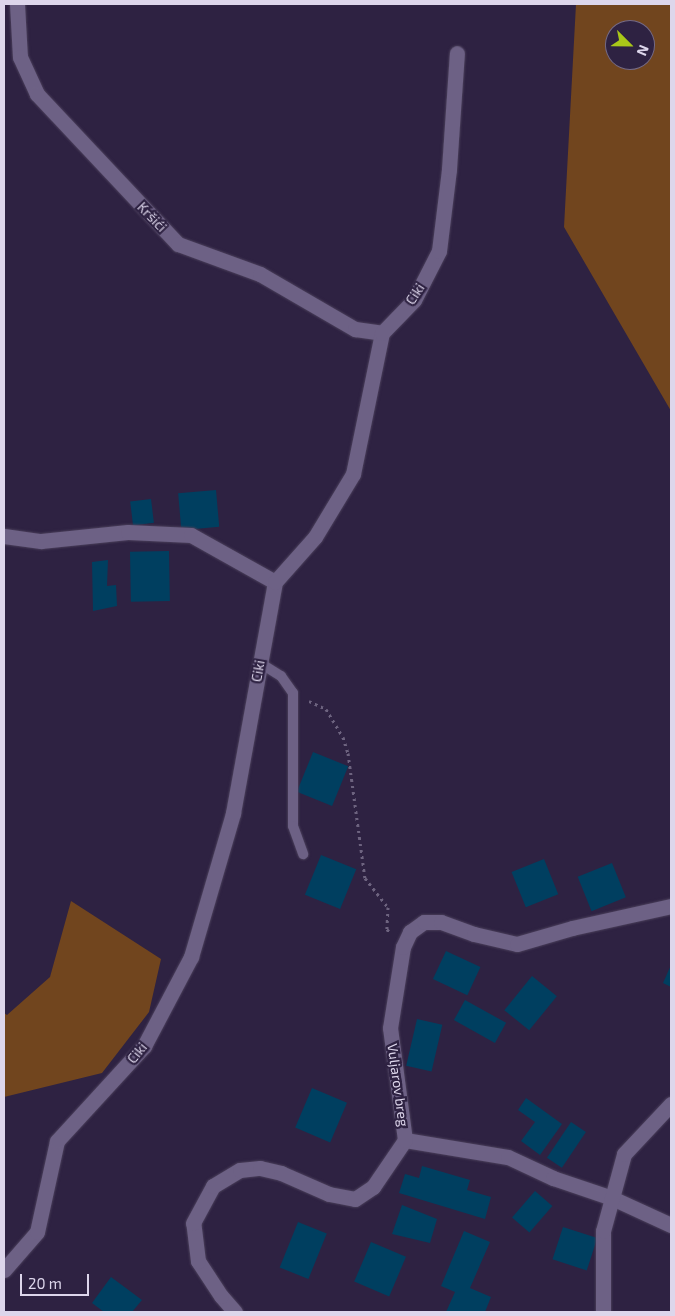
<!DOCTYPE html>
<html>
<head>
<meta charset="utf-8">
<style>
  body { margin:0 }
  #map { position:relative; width:675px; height:1316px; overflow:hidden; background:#2e2242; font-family:"Exo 2",sans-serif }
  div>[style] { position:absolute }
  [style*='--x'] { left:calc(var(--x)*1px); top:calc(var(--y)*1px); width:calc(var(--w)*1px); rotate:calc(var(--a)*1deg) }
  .forest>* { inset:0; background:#71451e }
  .building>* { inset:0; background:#003f60; transform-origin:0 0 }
  .path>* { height:3px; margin-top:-1.5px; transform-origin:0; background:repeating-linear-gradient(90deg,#6d637f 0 2.5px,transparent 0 6.5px) }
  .roads { filter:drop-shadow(0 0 1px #4a3f5a) drop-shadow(0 0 1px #4a3f5a) }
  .service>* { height:10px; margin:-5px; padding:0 5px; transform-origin:5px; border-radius:5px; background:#6d6185 }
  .minor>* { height:15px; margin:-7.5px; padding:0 7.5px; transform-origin:7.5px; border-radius:7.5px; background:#6d6185 }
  span { translate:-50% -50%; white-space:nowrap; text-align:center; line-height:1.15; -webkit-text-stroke:4.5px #2e2242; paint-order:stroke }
  .street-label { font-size:14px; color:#ddd6eb }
  .frame { position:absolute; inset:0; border:5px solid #ddd6eb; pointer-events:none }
  .north { position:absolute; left:605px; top:20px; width:50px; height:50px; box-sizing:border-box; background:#2e2242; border:1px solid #746a86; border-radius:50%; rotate:113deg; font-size:14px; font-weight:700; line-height:20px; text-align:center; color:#ddd6eb }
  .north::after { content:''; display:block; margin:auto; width:18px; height:22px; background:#a9c719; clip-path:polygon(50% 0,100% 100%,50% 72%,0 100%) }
  .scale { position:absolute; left:20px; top:1274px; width:69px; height:22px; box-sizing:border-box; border:2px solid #ddd6eb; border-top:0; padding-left:6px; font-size:15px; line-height:18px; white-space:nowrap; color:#ddd6eb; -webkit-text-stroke:4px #2e2242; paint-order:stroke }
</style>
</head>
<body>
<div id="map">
  <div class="forest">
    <i style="clip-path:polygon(evenodd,576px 4px,671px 4px,671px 411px,564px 227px,576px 4px,615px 30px,645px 30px,645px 60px,615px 60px,615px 30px)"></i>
    <i style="clip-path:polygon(71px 901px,161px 959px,149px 1012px,102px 1073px,4px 1097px,4px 1013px,7px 1015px,50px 977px)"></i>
  </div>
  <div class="building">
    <i style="left:216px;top:490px;width:37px;height:38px;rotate:85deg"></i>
    <i style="left:151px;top:499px;width:24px;height:21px;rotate:83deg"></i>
    <i style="left:169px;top:551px;width:50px;height:39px;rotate:89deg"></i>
    <i style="clip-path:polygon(108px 560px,107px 586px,116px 585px,117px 606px,93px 611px,92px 562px)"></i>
    <i style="left:313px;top:752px;width:38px;height:43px;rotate:22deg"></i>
    <i style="left:321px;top:855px;width:38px;height:43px;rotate:22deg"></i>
    <i style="left:544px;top:859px;width:38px;height:35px;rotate:68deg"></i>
    <i style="left:612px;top:863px;width:37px;height:37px;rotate:68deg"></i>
    <i style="left:446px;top:951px;width:38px;height:31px;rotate:25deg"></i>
    <i style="clip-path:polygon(671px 965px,671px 987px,663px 983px)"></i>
    <i style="left:532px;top:976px;width:32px;height:44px;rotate:39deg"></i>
    <i style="left:465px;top:1000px;width:47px;height:23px;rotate:29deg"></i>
    <i style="left:417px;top:1019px;width:26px;height:48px;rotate:13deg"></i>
    <i style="left:312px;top:1088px;width:38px;height:43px;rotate:23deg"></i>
    <i style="clip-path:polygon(526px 1098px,562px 1124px,540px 1155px,521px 1141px,535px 1122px,518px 1110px)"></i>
    <i style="left:571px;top:1122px;width:18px;height:43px;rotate:34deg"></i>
    <i style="clip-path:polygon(422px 1166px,470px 1180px,467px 1190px,491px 1197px,485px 1219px,399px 1193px,405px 1174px,419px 1178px)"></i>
    <i style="left:535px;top:1191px;width:23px;height:35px;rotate:41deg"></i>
    <i style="clip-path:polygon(402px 1205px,437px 1219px,430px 1243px,392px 1234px)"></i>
    <i style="left:298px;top:1222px;width:31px;height:49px;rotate:22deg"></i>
    <i style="left:563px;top:1227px;width:36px;height:34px;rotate:18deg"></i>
    <i style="clip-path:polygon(464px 1231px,490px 1242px,470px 1288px,491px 1297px,485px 1312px,446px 1312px,455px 1292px,441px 1286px)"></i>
    <i style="left:371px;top:1242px;width:38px;height:43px;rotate:23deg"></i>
    <i style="clip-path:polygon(111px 1277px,142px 1300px,132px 1312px,104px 1312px,92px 1303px)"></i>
  </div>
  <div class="path">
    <i style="--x:309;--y:701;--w:19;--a:25"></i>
    <i style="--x:326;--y:709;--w:33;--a:59"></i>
    <i style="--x:343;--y:737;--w:17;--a:73"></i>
    <i style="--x:348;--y:753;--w:126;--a:82.3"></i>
    <i style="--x:365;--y:878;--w:37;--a:52"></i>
    <i style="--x:388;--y:907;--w:22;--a:93"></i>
    <i style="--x:387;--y:929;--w:5;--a:53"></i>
  </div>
  <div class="roads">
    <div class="service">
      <i style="--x:260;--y:663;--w:25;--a:32"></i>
      <i style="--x:281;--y:676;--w:21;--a:55"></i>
      <i style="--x:293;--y:693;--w:133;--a:90"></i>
      <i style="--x:293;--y:826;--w:30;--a:70"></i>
    </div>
    <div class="minor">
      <i style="--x:17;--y:4;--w:53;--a:86.8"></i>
      <i style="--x:20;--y:57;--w:41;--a:65.3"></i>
      <i style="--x:37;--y:94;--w:206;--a:46.8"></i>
      <i style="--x:178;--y:244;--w:87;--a:20.1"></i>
      <i style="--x:260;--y:274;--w:110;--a:30.1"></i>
      <i style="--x:355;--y:329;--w:27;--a:8"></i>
      <i style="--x:4;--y:536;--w:37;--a:8"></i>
      <i style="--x:41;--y:541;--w:87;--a:-5.9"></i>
      <i style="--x:128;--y:532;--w:63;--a:2.7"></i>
      <i style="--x:191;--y:535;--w:96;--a:29.2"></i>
      <i style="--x:405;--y:1140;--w:104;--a:9.4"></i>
      <i style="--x:508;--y:1157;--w:50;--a:25"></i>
      <i style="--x:553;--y:1178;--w:62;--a:18.7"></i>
      <i style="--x:612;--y:1198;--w:65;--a:24.6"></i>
      <i style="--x:4;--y:1270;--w:50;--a:-49"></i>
      <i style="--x:37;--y:1232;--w:93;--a:-77.6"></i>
      <i style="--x:57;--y:1141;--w:129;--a:-47.5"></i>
      <i style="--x:144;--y:1046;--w:101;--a:-62.2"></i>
      <i style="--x:191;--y:957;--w:150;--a:-73.7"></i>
      <i style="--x:233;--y:813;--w:235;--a:-79.7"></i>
      <i style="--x:275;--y:582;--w:60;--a:-48.4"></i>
      <i style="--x:315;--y:537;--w:74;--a:-58.9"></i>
      <i style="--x:353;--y:474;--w:144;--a:-78.4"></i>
      <i style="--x:382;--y:333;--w:46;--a:-45.9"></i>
      <i style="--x:414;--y:300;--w:55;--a:-63"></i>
      <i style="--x:439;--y:251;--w:83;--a:-83"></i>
      <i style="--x:449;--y:169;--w:116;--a:-86.1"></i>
      <i style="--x:235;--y:1312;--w:21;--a:-131"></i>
      <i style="--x:221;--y:1296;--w:42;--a:-123.3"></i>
      <i style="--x:198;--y:1261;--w:38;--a:-97"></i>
      <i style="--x:193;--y:1223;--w:42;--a:-61.6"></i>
      <i style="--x:213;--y:1186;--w:31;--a:-31"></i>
      <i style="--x:240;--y:1170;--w:20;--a:-6"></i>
      <i style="--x:260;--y:1168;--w:22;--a:13"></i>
      <i style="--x:281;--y:1173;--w:52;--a:23.6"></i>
      <i style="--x:329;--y:1194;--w:26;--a:11"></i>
      <i style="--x:355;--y:1199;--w:22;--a:-34"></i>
      <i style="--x:373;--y:1187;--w:57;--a:-55.8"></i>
      <i style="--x:405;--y:1140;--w:113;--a:-97.6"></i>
      <i style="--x:390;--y:1028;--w:82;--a:-80.9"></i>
      <i style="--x:403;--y:947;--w:17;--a:-65"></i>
      <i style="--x:410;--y:932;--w:17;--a:-36"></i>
      <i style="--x:424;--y:922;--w:17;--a:0"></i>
      <i style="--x:441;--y:922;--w:35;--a:20"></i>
      <i style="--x:474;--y:934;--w:44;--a:13.1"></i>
      <i style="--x:517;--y:944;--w:57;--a:-16.2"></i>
      <i style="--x:572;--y:928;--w:101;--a:-12.5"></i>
      <i style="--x:603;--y:1312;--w:81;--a:-90"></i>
      <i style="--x:603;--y:1231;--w:80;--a:-74.7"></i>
      <i style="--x:624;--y:1154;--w:69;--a:-46.8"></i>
    </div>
  </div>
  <div class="street-label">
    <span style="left:152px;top:217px;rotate:46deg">Kršići</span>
    <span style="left:415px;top:294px;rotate:-57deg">Ciki</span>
    <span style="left:258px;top:671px;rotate:-80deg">Ciki</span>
    <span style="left:137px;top:1053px;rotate:-51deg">Ciki</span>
    <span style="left:398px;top:1085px;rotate:82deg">Vuljarov breg</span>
  </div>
  <div class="frame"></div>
  <div class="north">N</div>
  <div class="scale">20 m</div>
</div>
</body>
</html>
